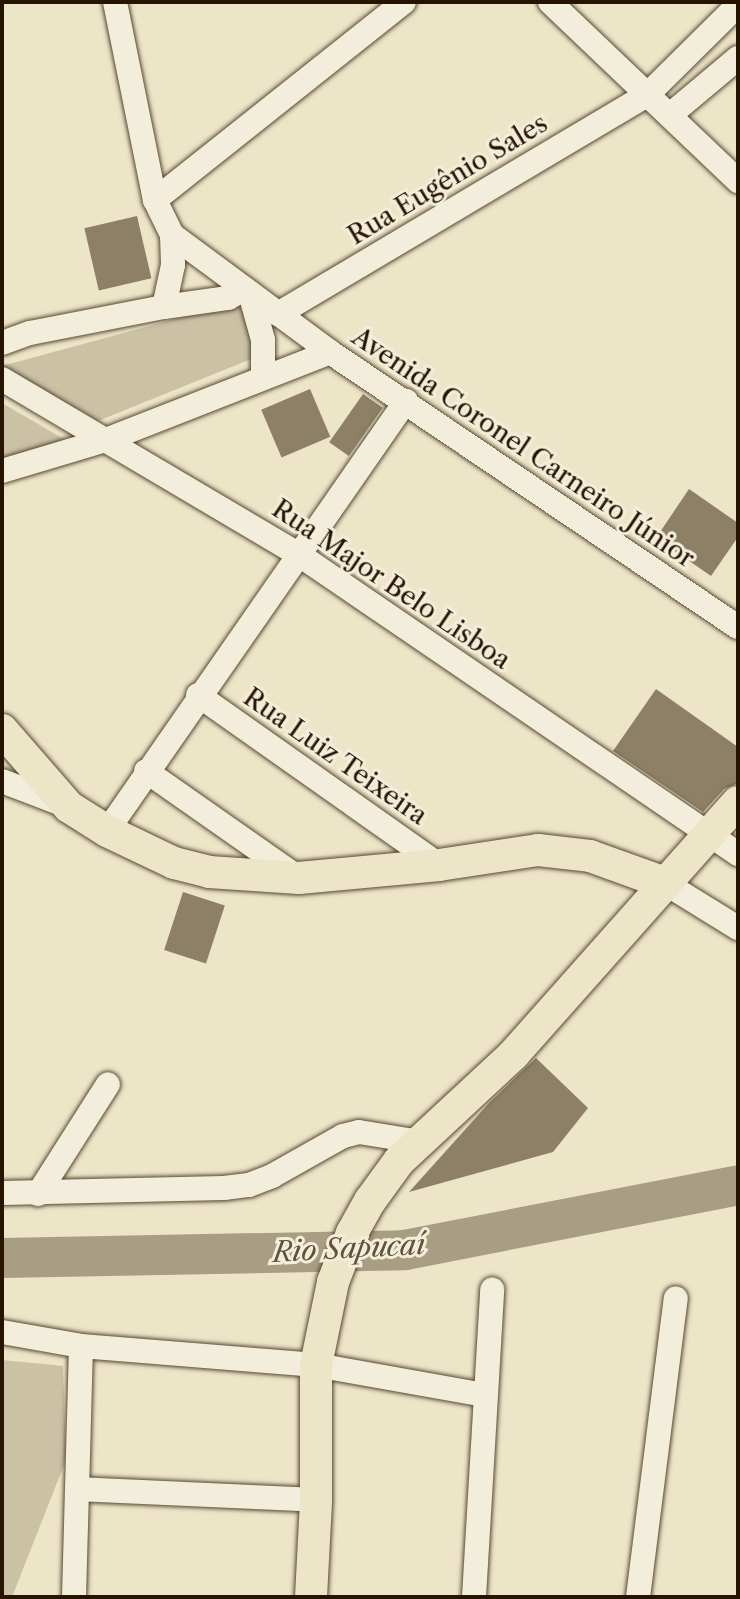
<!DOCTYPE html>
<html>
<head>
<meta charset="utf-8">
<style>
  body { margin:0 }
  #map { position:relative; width:740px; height:1599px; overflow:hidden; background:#ede5c7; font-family:"Libre Caslon Text",serif }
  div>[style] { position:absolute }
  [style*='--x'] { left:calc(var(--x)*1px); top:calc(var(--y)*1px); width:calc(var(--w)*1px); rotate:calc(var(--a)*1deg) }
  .green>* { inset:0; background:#cbc1a5 }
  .river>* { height:40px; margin:-20px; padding:0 20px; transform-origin:20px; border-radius:20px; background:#a99e83 }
  .building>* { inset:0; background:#8d8067; transform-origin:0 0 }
  .roads { filter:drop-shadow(0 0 2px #584832) drop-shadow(0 0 2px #584832) }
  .minor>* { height:24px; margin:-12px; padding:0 12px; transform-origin:12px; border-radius:12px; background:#f3eedb }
  .major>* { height:32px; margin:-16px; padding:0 16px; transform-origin:16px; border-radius:16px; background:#ede5c7 }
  span { translate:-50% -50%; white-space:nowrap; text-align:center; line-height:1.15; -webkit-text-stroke:6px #f3eedb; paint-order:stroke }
  .street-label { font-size:26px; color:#261300 }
  .water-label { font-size:28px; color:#61523b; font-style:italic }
  .frame { position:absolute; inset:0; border:4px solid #261300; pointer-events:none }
</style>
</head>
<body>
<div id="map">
  <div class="green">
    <i style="clip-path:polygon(234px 303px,257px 324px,256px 357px,98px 421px,2px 366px)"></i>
    <i style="clip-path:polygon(2px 403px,69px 442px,2px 465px)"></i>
    <i style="clip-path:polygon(2px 1360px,63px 1366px,66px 1460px,12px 1597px,2px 1597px)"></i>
  </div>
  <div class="river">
    <i style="--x:2;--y:1258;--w:403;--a:-1.1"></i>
    <i style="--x:405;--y:1250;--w:339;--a:-11"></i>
  </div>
  <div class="building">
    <i style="left:137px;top:216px;width:64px;height:54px;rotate:77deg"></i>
    <i style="left:310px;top:389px;width:52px;height:53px;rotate:67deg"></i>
    <i style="left:363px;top:394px;width:24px;height:59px;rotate:35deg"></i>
    <i style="clip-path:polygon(689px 489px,738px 523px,738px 537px,711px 576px,656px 538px)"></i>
    <i style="clip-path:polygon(656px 689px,738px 747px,738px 783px,724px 789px,703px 812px,613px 751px)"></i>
    <i style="left:183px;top:892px;width:44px;height:61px;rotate:18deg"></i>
    <i style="clip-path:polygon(536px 1058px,588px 1108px,553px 1152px,409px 1192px,489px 1103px)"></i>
  </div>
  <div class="roads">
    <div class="minor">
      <i style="--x:115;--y:2;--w:202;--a:78.6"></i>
      <i style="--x:155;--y:200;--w:39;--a:64"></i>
      <i style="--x:172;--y:235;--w:30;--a:88"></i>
      <i style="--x:173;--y:265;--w:43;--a:102.1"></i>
      <i style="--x:550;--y:2;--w:260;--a:43.6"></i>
      <i style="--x:670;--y:115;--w:89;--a:-40"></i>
      <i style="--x:155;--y:200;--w:318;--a:-38.5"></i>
      <i style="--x:172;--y:235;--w:197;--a:36.5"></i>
      <i style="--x:330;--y:352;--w:492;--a:34"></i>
      <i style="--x:250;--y:293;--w:49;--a:74.5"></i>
      <i style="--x:263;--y:340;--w:37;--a:90"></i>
      <i style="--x:278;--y:314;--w:429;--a:-30.7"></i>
      <i style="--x:647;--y:95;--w:128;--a:-44.7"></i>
      <i style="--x:2;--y:343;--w:30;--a:-20"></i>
      <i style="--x:30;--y:333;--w:136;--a:-11"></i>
      <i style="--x:164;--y:307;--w:65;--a:-8"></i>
      <i style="--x:228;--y:298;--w:19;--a:-28"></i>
      <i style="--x:2;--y:379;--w:344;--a:30.6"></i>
      <i style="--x:298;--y:554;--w:533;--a:34.29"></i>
      <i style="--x:2;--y:471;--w:109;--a:-16.6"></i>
      <i style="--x:106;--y:440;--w:241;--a:-21.4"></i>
      <i style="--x:198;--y:695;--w:295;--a:35.2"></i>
      <i style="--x:146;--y:771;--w:187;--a:35"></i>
      <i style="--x:2;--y:781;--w:70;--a:21"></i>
      <i style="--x:107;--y:831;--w:524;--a:-55.19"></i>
      <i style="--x:665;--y:883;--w:86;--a:31.7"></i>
      <i style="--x:2;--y:1193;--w:222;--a:-1.3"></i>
      <i style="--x:224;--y:1188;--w:25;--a:-7"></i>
      <i style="--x:249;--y:1185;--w:25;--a:-21"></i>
      <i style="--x:272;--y:1176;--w:81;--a:-29.4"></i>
      <i style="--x:343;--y:1136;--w:16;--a:-14"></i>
      <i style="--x:359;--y:1132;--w:62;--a:9.3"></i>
      <i style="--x:38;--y:1194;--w:130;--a:-57.5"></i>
      <i style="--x:2;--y:1332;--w:80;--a:10"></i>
      <i style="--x:81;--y:1346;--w:236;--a:4.6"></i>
      <i style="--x:316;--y:1365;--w:172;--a:10.1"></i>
      <i style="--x:77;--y:1489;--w:239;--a:2.6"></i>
      <i style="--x:74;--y:1597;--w:251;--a:-88.4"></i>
      <i style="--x:474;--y:1597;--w:308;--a:-86.6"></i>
      <i style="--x:638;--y:1597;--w:301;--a:-82.8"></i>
    </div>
    <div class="major">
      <i style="--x:2;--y:730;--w:102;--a:49"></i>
      <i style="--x:69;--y:807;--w:45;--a:32.3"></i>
      <i style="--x:107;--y:831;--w:74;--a:25.5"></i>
      <i style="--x:174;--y:863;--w:36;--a:14"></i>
      <i style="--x:209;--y:872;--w:90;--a:3.8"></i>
      <i style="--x:299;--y:878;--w:141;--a:-5.3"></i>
      <i style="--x:439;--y:865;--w:100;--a:-8.6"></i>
      <i style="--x:538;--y:850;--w:52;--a:6.6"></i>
      <i style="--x:590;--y:856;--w:80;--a:19.8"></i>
      <i style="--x:311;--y:1597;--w:97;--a:-87"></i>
      <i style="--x:316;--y:1500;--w:135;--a:-90"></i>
      <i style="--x:316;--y:1365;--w:85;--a:-78.4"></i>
      <i style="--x:333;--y:1282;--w:53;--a:-68.8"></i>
      <i style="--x:352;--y:1233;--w:37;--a:-61"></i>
      <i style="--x:370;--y:1201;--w:49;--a:-54.1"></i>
      <i style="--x:399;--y:1161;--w:157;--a:-42.9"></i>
      <i style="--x:514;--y:1054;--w:337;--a:-48.4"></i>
    </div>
  </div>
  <div class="street-label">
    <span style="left:448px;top:180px;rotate:-31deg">Rua Eugênio Sales</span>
    <span style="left:523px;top:448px;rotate:34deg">Avenida Coronel Carneiro Júnior</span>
    <span style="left:391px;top:585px;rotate:34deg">Rua Major Belo Lisboa</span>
    <span style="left:335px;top:757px;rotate:35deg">Rua Luiz Teixeira</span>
  </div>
  <div class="water-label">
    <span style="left:349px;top:1248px;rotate:-3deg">Rio Sapucaí</span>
  </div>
  <div class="frame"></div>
</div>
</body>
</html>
